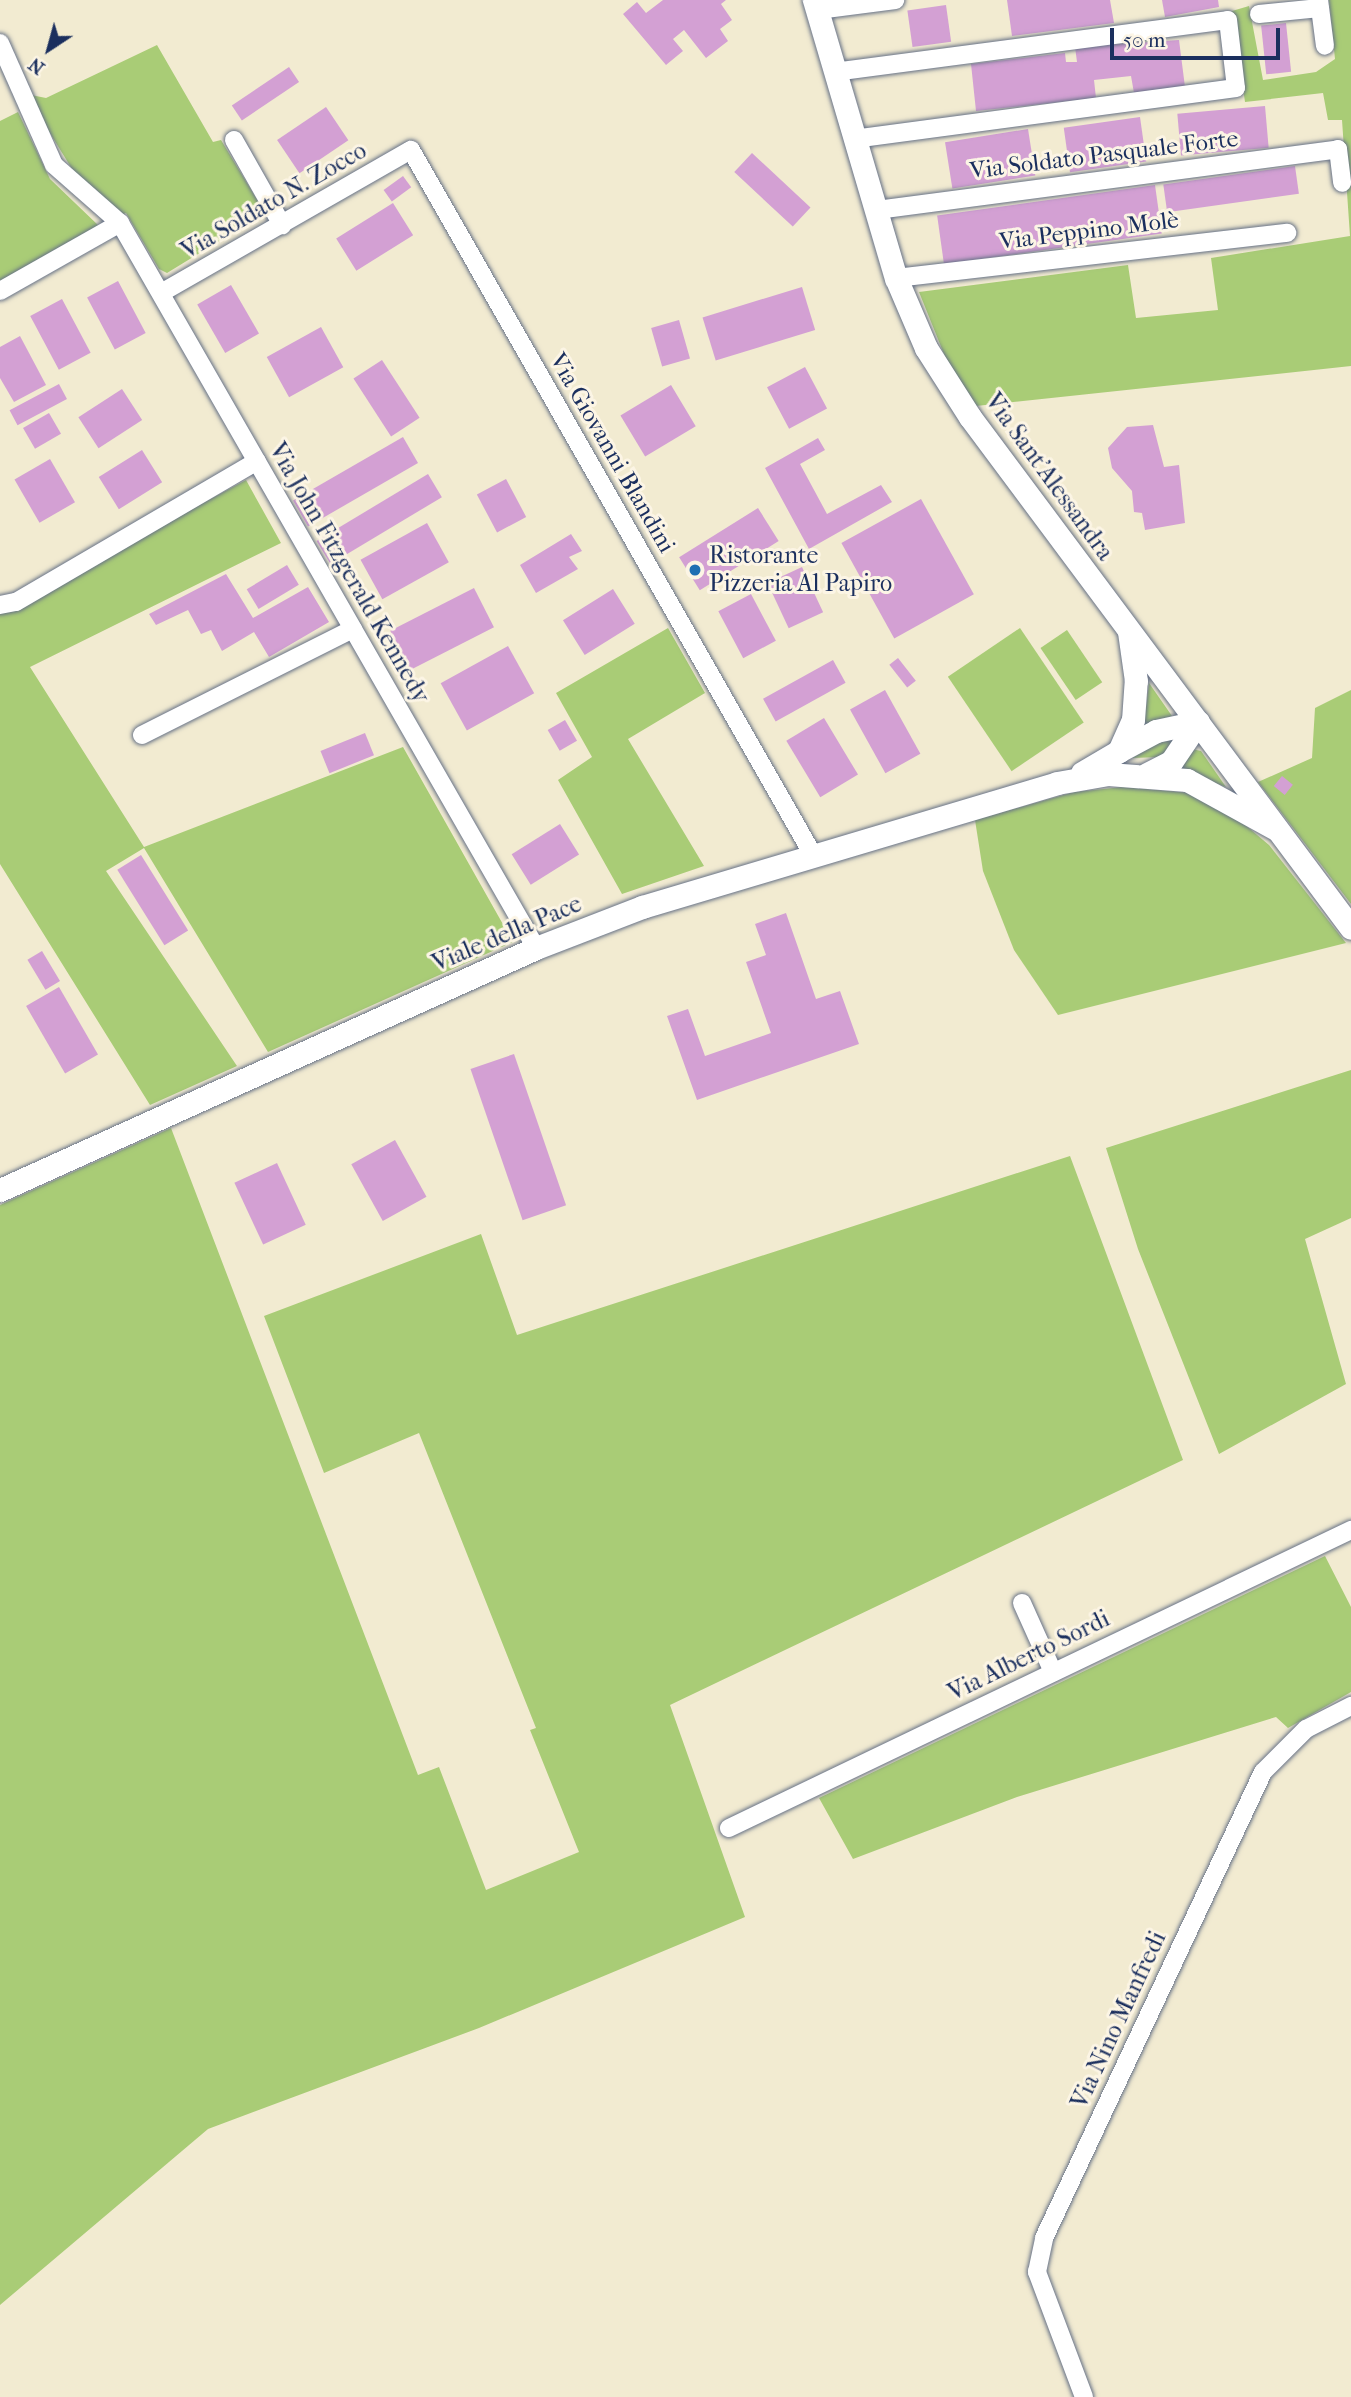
<!DOCTYPE html>
<html>
<head>
<meta charset="utf-8">
<style>
  body { margin:0 }
  #map { position:relative; width:1351px; height:2397px; overflow:hidden; background:#f2ebd1; font-family:"IM FELL French Canon",serif }
  div>[style] { position:absolute }
  [style*='--x'] { left:calc(var(--x)*1px); top:calc(var(--y)*1px); width:calc(var(--w)*1px); rotate:calc(var(--a)*1deg) }
  .green>* { inset:0; background:#a9cc76; transform-origin:0 0 }
  .building>* { inset:0; background:#d3a0d3; transform-origin:0 0 }
  .roads { filter:drop-shadow(0 0 2px #667186) drop-shadow(0 0 2px #667186) }
  .minor>* { height:18px; margin:-9px; padding:0 9px; transform-origin:9px; border-radius:9px; background:#fff }
  .tertiary>* { height:23px; margin:-11.5px; padding:0 11.5px; transform-origin:11.5px; border-radius:11.5px; background:#fff }
  .dots>* { width:19px; height:19px; translate:-50% -50%; box-sizing:border-box; border:4px solid #fcf5e5; border-radius:50% }
  span { translate:-50% -50%; white-space:nowrap; text-align:center; line-height:1.15; -webkit-text-stroke:6px #fcf5e5; paint-order:stroke }
  .street-label { font-size:24px; color:#1b2f5e }
  .poi-label { font-size:24px; color:#1b2f5e }
  .left { translate:0 -50%; text-align:left }
  .north { position:absolute; left:14px; top:14px; width:70px; height:70px; -webkit-text-stroke:5px #fcf5e5; paint-order:stroke; rotate:216deg; font-size:19px; font-weight:700; line-height:28px; text-align:center; color:#1b2f5e }
  .north::after { content:''; display:block; margin:auto; width:24px; height:32px; background:#1b2f5e; clip-path:polygon(50% 0,100% 100%,50% 72%,0 100%) }
  .scale { position:absolute; left:1110px; top:28px; width:170px; height:32px; box-sizing:border-box; border:4px solid #1b2f5e; border-top:0; padding-left:9px; font-size:21px; line-height:24px; white-space:nowrap; color:#1b2f5e; -webkit-text-stroke:5px #fcf5e5; paint-order:stroke }
</style>
</head>
<body>
<div id="map">
  <div class="green">
    <i style="clip-path:polygon(1329px 0,1351px 0,1351px 366px,976px 406px,948px 364px,919px 292px,1128px 265px,1136px 318px,1218px 310px,1211px 258px,1350px 236px,1342px 120px,1328px 120px,1323px 93px,1245px 102px,1232px 11px,1249px 6px,1263px 80px,1316px 72px,1335px 59px)"></i>
    <i style="clip-path:polygon(157px 45px,213px 142px,221px 140px,265px 213px,167px 273px,159px 269px,126px 213px,119px 216px,80px 182px,26px 94px,46px 98px)"></i>
    <i style="clip-path:polygon(18px 112px,50px 179px,99px 226px,0 281px,0 121px)"></i>
    <i style="clip-path:polygon(246px 480px,281px 543px,30px 667px,144px 847px,403px 747px,513px 942px,268px 1052px,144px 848px,106px 871px,237px 1066px,150px 1105px,0 864px,0 612px)"></i>
    <i style="clip-path:polygon(668px 628px,705px 693px,628px 739px,704px 866px,622px 894px,558px 780px,592px 757px,556px 693px)"></i>
    <i style="left:1020px;top:628px;width:114px;height:87px;rotate:56deg"></i>
    <i style="left:1067px;top:630px;width:63px;height:32px;rotate:56deg"></i>
    <i style="clip-path:polygon(1149px 683px,1172px 716px,1139px 729px,1146px 708px)"></i>
    <i style="clip-path:polygon(1351px 690px,1351px 904px,1258px 782px,1312px 758px,1315px 708px)"></i>
    <i style="clip-path:polygon(1169px 736px,1177px 739px,1161px 757px,1132px 758px)"></i>
    <i style="clip-path:polygon(1192px 749px,1201px 751px,1226px 787px,1181px 771px,1179px 765px)"></i>
    <i style="clip-path:polygon(1123px 787px,1191px 793px,1231px 813px,1269px 845px,1346px 943px,1058px 1015px,1014px 950px,983px 871px,975px 820px,1074px 792px)"></i>
    <i style="clip-path:polygon(1351px 1070px,1351px 1218px,1305px 1239px,1346px 1384px,1219px 1454px,1138px 1249px,1106px 1148px)"></i>
    <i style="clip-path:polygon(171px 1128px,418px 1775px,439px 1767px,486px 1890px,579px 1852px,530px 1730px,536px 1728px,419px 1433px,324px 1473px,264px 1316px,481px 1234px,517px 1335px,1070px 1156px,1183px 1460px,670px 1705px,745px 1917px,479px 2028px,208px 2129px,0 2305px,0 1205px)"></i>
    <i style="clip-path:polygon(1325px 1556px,1351px 1607px,1351px 1692px,1288px 1728px,1276px 1717px,1017px 1797px,853px 1859px,819px 1798px)"></i>
  </div>
  <div class="building">
    <i style="clip-path:polygon(663px 0,726px 0,721px 4px,732px 20px,720px 29px,728px 41px,706px 58px,684px 30px,673px 39px,683px 51px,666px 65px,623px 14px,637px 2px,646px 13px)"></i>
    <i style="clip-path:polygon(1007px 0,1110px 0,1114px 23px,1012px 36px)"></i>
    <i style="clip-path:polygon(1162px 0,1218px 0,1219px 7px,1165px 17px)"></i>
    <i style="left:946px;top:5px;width:37px;height:39px;rotate:82deg"></i>
    <i style="left:1286px;top:23px;width:49px;height:25px;rotate:84deg"></i>
    <i style="clip-path:polygon(1179px 40px,1185px 87px,1134px 93px,1131px 76px,1094px 80px,1096px 98px,976px 111px,971px 64px,1065px 53px,1066px 62px,1077px 62px,1075px 47px)"></i>
    <i style="left:289px;top:67px;width:18px;height:69px;rotate:56deg"></i>
    <i style="left:1265px;top:106px;width:42px;height:88px;rotate:85deg"></i>
    <i style="left:326px;top:107px;width:40px;height:59px;rotate:56deg"></i>
    <i style="left:1140px;top:117px;width:45px;height:77px;rotate:82deg"></i>
    <i style="left:1028px;top:129px;width:47px;height:84px;rotate:81deg"></i>
    <i style="left:752px;top:153px;width:80px;height:26px;rotate:43deg"></i>
    <i style="left:1295px;top:166px;width:28px;height:133px;rotate:82deg"></i>
    <i style="left:403px;top:176px;width:14px;height:24px;rotate:54deg"></i>
    <i style="left:1155px;top:185px;width:49px;height:220px;rotate:82deg"></i>
    <i style="left:393px;top:203px;width:38px;height:67px;rotate:58deg"></i>
    <i style="left:118px;top:281px;width:59px;height:35px;rotate:62deg"></i>
    <i style="left:231px;top:285px;width:56px;height:39px;rotate:60deg"></i>
    <i style="left:802px;top:287px;width:45px;height:104px;rotate:73deg"></i>
    <i style="left:62px;top:299px;width:61px;height:36px;rotate:62deg"></i>
    <i style="left:679px;top:320px;width:40px;height:29px;rotate:74deg"></i>
    <i style="left:321px;top:327px;width:46px;height:62px;rotate:61deg"></i>
    <i style="clip-path:polygon(20px 336px,46px 385px,14px 402px,0 378px,0 347px)"></i>
    <i style="left:382px;top:360px;width:69px;height:34px;rotate:57deg"></i>
    <i style="left:805px;top:367px;width:47px;height:43px;rotate:62deg"></i>
    <i style="left:59px;top:384px;width:17px;height:56px;rotate:62deg"></i>
    <i style="left:671px;top:385px;width:48px;height:59px;rotate:59deg"></i>
    <i style="left:122px;top:389px;width:37px;height:52px;rotate:57deg"></i>
    <i style="left:49px;top:413px;width:24px;height:30px;rotate:60deg"></i>
    <i style="clip-path:polygon(1153px 425px,1164px 467px,1179px 465px,1185px 523px,1145px 530px,1142px 513px,1134px 512px,1132px 491px,1112px 468px,1108px 448px,1127px 427px)"></i>
    <i style="left:403px;top:437px;width:30px;height:127px;rotate:60deg"></i>
    <i style="clip-path:polygon(818px 438px,825px 450px,800px 464px,827px 514px,881px 485px,892px 502px,809px 549px,765px 468px)"></i>
    <i style="left:142px;top:450px;width:38px;height:51px;rotate:58deg"></i>
    <i style="left:50px;top:459px;width:50px;height:41px;rotate:60deg"></i>
    <i style="left:428px;top:474px;width:27px;height:130px;rotate:59deg"></i>
    <i style="left:506px;top:479px;width:43px;height:33px;rotate:62deg"></i>
    <i style="left:921px;top:499px;width:109px;height:91px;rotate:61deg"></i>
    <i style="left:758px;top:508px;width:39px;height:93px;rotate:58deg"></i>
    <i style="left:427px;top:523px;width:45px;height:76px;rotate:61deg"></i>
    <i style="clip-path:polygon(571px 534px,582px 551px,569px 557px,578px 569px,536px 593px,520px 565px)"></i>
    <i style="left:287px;top:565px;width:23px;height:47px;rotate:59deg"></i>
    <i style="left:802px;top:567px;width:50px;height:38px;rotate:65deg"></i>
    <i style="clip-path:polygon(226px 574px,253px 618px,308px 587px,329px 622px,269px 657px,254px 632px,222px 651px,211px 630px,201px 634px,188px 610px,156px 625px,149px 614px)"></i>
    <i style="left:474px;top:588px;width:44px;height:94px;rotate:63deg"></i>
    <i style="left:613px;top:589px;width:41px;height:59px;rotate:58deg"></i>
    <i style="left:751px;top:594px;width:53px;height:37px;rotate:62deg"></i>
    <i style="left:508px;top:646px;width:54px;height:77px;rotate:61deg"></i>
    <i style="left:898px;top:658px;width:29px;height:11px;rotate:52deg"></i>
    <i style="left:833px;top:660px;width:26px;height:80px;rotate:61deg"></i>
    <i style="left:885px;top:690px;width:73px;height:40px;rotate:61deg"></i>
    <i style="left:824px;top:718px;width:66px;height:44px;rotate:59deg"></i>
    <i style="left:565px;top:720px;width:24px;height:20px;rotate:60deg"></i>
    <i style="left:365px;top:733px;width:24px;height:48px;rotate:68deg"></i>
    <i style="left:1282px;top:776px;width:14px;height:13px;rotate:39deg"></i>
    <i style="left:560px;top:824px;width:36px;height:57px;rotate:58deg"></i>
    <i style="left:141px;top:855px;width:89px;height:28px;rotate:58deg"></i>
    <i style="clip-path:polygon(786px 913px,816px 999px,840px 991px,859px 1044px,697px 1100px,667px 1016px,688px 1009px,705px 1056px,771px 1033px,746px 962px,766px 955px,755px 924px)"></i>
    <i style="left:42px;top:951px;width:35px;height:17px;rotate:59deg"></i>
    <i style="left:59px;top:987px;width:78px;height:38px;rotate:60deg"></i>
    <i style="left:514px;top:1054px;width:160px;height:46px;rotate:71deg"></i>
    <i style="left:395px;top:1140px;width:65px;height:50px;rotate:61deg"></i>
    <i style="left:277px;top:1163px;width:68px;height:47px;rotate:65deg"></i>
  </div>
  <div class="roads">
    <div class="minor">
      <i style="--x:1319;--y:0;--w:46;--a:82.6"></i>
      <i style="--x:818;--y:10;--w:78;--a:-7.4"></i>
      <i style="--x:1259;--y:14;--w:61;--a:-5.6"></i>
      <i style="--x:0;--y:43;--w:133;--a:66.1"></i>
      <i style="--x:54;--y:165;--w:88;--a:41.3"></i>
      <i style="--x:120;--y:223;--w:836;--a:60.15"></i>
      <i style="--x:834;--y:72;--w:397;--a:-7.5"></i>
      <i style="--x:1228;--y:20;--w:68;--a:83.3"></i>
      <i style="--x:1236;--y:88;--w:384;--a:172.4"></i>
      <i style="--x:234;--y:140;--w:98;--a:60.5"></i>
      <i style="--x:877;--y:210;--w:465;--a:-7.5"></i>
      <i style="--x:1338;--y:149;--w:34;--a:83"></i>
      <i style="--x:896;--y:278;--w:394;--a:-6.6"></i>
      <i style="--x:0;--y:291;--w:138;--a:-29.5"></i>
      <i style="--x:161;--y:293;--w:288;--a:-29.8"></i>
      <i style="--x:411;--y:150;--w:809;--a:60.3"></i>
      <i style="--x:0;--y:605;--w:16;--a:-11"></i>
      <i style="--x:16;--y:602;--w:279;--a:-30.3"></i>
      <i style="--x:142;--y:735;--w:236;--a:-26.7"></i>
      <i style="--x:1022;--y:1603;--w:76;--a:65.8"></i>
      <i style="--x:729;--y:1828;--w:690;--a:-25.6"></i>
      <i style="--x:1084;--y:2397;--w:134;--a:-110.6"></i>
      <i style="--x:1037;--y:2272;--w:35;--a:-78"></i>
      <i style="--x:1044;--y:2238;--w:515;--a:-64.83"></i>
      <i style="--x:1263;--y:1772;--w:61;--a:-45"></i>
      <i style="--x:1306;--y:1729;--w:51;--a:-27.1"></i>
    </div>
    <div class="tertiary">
      <i style="--x:814;--y:0;--w:290;--a:73.6"></i>
      <i style="--x:896;--y:278;--w:76;--a:66.8"></i>
      <i style="--x:926;--y:348;--w:82;--a:57.5"></i>
      <i style="--x:970;--y:417;--w:637;--a:53.29"></i>
      <i style="--x:1119;--y:751;--w:42;--a:-28.4"></i>
      <i style="--x:1156;--y:731;--w:43;--a:-12.1"></i>
      <i style="--x:1082;--y:773;--w:43;--a:-30.7"></i>
      <i style="--x:1119;--y:751;--w:34;--a:-66"></i>
      <i style="--x:1133;--y:720;--w:39;--a:-86"></i>
      <i style="--x:1136;--y:681;--w:49;--a:-98.1"></i>
      <i style="--x:1147;--y:774;--w:27;--a:-27"></i>
      <i style="--x:1171;--y:762;--w:48;--a:-56"></i>
      <i style="--x:0;--y:1190;--w:588;--a:-24.3"></i>
      <i style="--x:536;--y:948;--w:114;--a:-21.1"></i>
      <i style="--x:642;--y:907;--w:433;--a:-16.6"></i>
      <i style="--x:1057;--y:783;--w:52;--a:-10"></i>
      <i style="--x:1108;--y:774;--w:79;--a:4.3"></i>
      <i style="--x:1187;--y:780;--w:102;--a:28.8"></i>
    </div>
  </div>
  <div class="dots">
    <i style="left:695px;top:570px;background:#1f6fb2"></i>
  </div>
  <div class="street-label">
    <span style="left:1104px;top:155px;rotate:-7deg">Via Soldato Pasquale Forte</span>
    <span style="left:274px;top:201px;rotate:-30deg">Via Soldato N. Zocco</span>
    <span style="left:1089px;top:231px;rotate:-7deg">Via Peppino Molè</span>
    <span style="left:612px;top:453px;rotate:60deg">Via Giovanni Blandini</span>
    <span style="left:1049px;top:477px;rotate:54deg">Via Sant'Alessandra</span>
    <span style="left:349px;top:573px;rotate:60deg">Via John Fitzgerald Kennedy</span>
    <span style="left:507px;top:934px;rotate:-23deg">Viale della Pace</span>
    <span style="left:1029px;top:1656px;rotate:-26deg">Via Alberto Sordi</span>
    <span style="left:1119px;top:2020px;rotate:-65deg">Via Nino Manfredi</span>
  </div>
  <div class="poi-label">
    <span class="left" style="left:709px;top:570px">Ristorante<br>Pizzeria Al Papiro</span>
  </div>
  <div class="north">N</div>
  <div class="scale">50 m</div>
</div>
</body>
</html>
